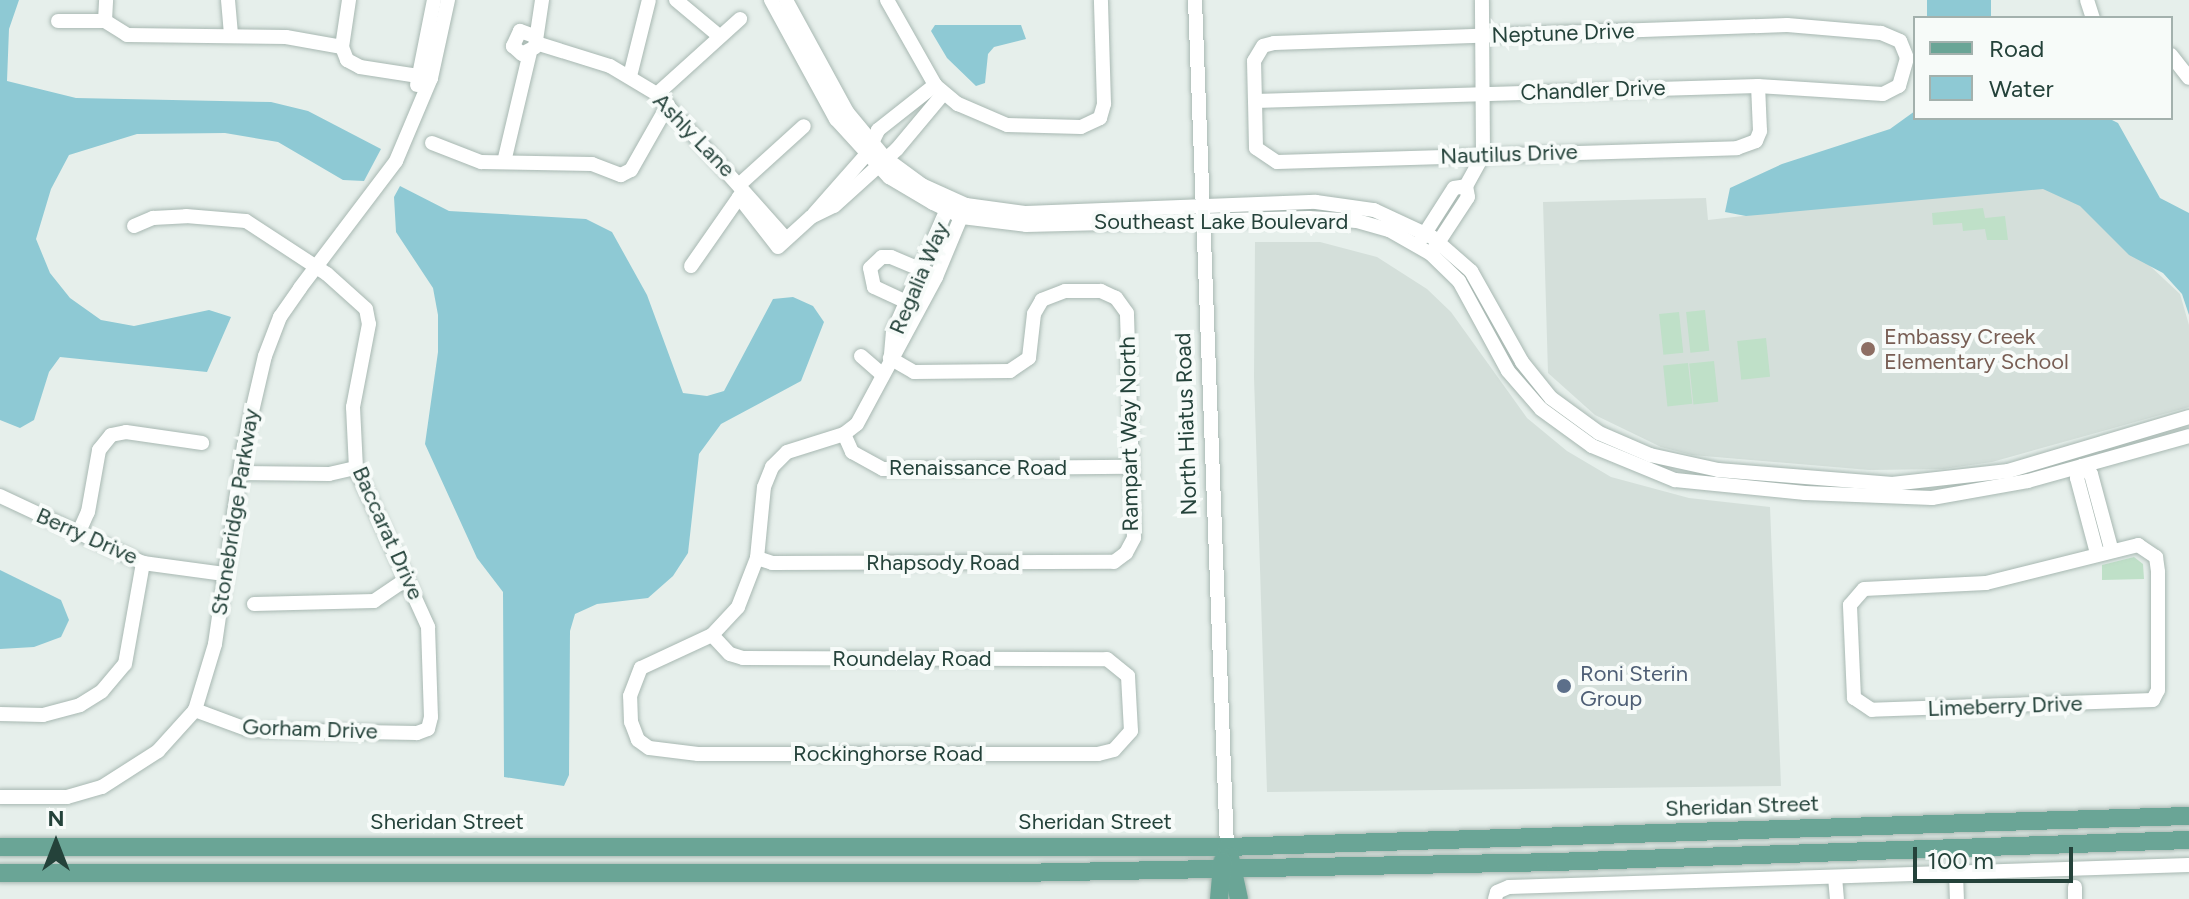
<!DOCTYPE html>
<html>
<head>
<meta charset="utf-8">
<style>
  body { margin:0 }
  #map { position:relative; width:2189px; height:899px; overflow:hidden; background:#e6efeb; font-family:Figtree,sans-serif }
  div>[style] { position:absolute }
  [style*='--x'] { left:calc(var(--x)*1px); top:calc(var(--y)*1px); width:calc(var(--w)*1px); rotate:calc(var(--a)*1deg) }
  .built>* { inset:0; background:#d4dfda }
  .green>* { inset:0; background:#bfe0c8; transform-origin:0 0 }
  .water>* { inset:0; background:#8ec9d4; transform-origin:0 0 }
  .roads { filter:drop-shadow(0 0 2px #a8b8b2) drop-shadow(0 0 2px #a8b8b2) }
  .minor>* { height:14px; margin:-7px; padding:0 7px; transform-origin:7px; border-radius:7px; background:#fff }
  .major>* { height:18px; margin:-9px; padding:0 9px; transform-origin:9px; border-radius:9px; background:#6aa596 }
  .dots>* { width:22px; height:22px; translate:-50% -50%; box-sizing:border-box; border:4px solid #f7fbf9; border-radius:50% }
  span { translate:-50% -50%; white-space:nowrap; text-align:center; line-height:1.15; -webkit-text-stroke:8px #f7fbf9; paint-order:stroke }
  .street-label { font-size:22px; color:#24423a }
  .education-label { font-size:22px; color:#785e54 }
  .left { translate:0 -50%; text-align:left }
  .service-label { font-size:22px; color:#4e5e75 }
  .legend { position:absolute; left:1913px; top:16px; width:260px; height:104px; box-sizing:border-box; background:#f7fbf9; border:2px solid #a3b1ad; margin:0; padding:10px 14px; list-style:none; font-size:24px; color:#24423a }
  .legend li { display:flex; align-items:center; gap:16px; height:40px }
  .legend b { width:40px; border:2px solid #a3b1ad }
  .north { position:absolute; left:16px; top:803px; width:80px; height:80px; -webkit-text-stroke:6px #f7fbf9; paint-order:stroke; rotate:0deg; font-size:22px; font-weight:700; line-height:32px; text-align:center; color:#24423a }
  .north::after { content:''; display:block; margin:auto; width:28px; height:36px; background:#24423a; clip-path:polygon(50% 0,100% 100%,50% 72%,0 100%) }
  .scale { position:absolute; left:1913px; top:847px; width:160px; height:36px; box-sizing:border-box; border:4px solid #24423a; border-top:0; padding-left:10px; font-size:24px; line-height:28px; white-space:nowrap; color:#24423a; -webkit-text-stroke:6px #f7fbf9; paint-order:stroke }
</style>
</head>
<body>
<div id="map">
  <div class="built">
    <i style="clip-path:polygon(2054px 187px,2085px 205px,2180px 294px,2189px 325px,2189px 407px,1992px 462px,1943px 469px,1869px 470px,1692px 455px,1661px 447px,1595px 415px,1548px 373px,1543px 202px,1706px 198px,1708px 220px,1988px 188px)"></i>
    <i style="clip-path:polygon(1255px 242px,1320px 242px,1377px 257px,1427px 289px,1451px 312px,1527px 418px,1567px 451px,1611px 477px,1689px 498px,1770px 507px,1781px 786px,1267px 792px,1254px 377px)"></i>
  </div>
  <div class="green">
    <i style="clip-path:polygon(1983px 208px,1985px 218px,2005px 216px,2008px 240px,1987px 240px,1985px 229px,1963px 231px,1962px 223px,1933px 225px,1932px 213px)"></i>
    <i style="left:1705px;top:310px;width:41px;height:19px;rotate:84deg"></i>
    <i style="left:1679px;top:312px;width:41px;height:20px;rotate:84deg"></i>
    <i style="left:1766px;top:338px;width:39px;height:29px;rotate:84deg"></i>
    <i style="left:1714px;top:361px;width:41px;height:25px;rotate:84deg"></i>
    <i style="left:1688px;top:363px;width:41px;height:25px;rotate:84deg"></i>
    <i style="clip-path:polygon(2134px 557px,2143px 564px,2144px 579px,2102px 580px,2102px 565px)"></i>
  </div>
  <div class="water">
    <i style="clip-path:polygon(0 0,19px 0,9px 29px,7px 81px,76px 98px,271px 102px,308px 111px,381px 149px,364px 181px,343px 180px,278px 142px,225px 133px,137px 134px,69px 155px,51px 189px,36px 239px,50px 273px,70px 298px,101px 320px,134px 326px,209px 310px,231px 317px,207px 372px,60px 357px,49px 372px,34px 420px,20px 428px,0 420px)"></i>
    <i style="left:1927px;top:0;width:64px;height:18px"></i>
    <i style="clip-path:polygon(935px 25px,1021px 25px,1026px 39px,994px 47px,988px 54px,985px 83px,976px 86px,947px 58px,931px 31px)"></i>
    <i style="clip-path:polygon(1915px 111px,1915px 118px,2108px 118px,2118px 123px,2160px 198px,2189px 213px,2189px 315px,2182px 294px,2163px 273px,2129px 255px,2080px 206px,2043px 189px,1746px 216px,1725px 212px,1730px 188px,1782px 164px,1890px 129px)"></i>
    <i style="clip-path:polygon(400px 186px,449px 211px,586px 219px,612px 232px,647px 295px,683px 393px,707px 396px,724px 391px,773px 299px,793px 297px,813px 306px,824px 322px,801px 381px,721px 424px,699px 454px,688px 553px,673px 576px,648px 598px,597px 604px,575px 614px,570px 631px,569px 775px,564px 786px,504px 777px,503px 592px,477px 558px,425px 444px,438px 352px,438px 315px,433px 288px,396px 232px,394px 197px)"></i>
    <i style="clip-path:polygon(0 570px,61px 600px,69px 620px,61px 637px,34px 647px,0 649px)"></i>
  </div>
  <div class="roads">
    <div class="minor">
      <i style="--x:228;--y:0;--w:34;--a:85"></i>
      <i style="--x:676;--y:0;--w:56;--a:39.9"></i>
      <i style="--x:771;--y:0;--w:136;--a:61.4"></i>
      <i style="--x:836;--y:119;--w:79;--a:47.6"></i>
      <i style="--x:889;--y:177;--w:51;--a:30.6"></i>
      <i style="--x:933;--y:203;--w:32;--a:26"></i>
      <i style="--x:962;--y:217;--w:64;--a:7.1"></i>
      <i style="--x:1026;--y:225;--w:283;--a:-1.4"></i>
      <i style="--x:1309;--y:218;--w:48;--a:3.6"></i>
      <i style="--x:1357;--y:221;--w:33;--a:16"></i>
      <i style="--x:1389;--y:230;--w:48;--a:29.7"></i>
      <i style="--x:1431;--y:254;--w:39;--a:44"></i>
      <i style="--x:1459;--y:281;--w:102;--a:61.4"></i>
      <i style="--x:1508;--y:371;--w:50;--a:49"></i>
      <i style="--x:1541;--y:409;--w:63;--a:36"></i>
      <i style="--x:1592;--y:446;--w:90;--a:22.3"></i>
      <i style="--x:1675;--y:480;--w:131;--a:5.7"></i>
      <i style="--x:1805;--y:493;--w:127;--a:2.3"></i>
      <i style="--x:1932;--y:498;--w:97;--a:-10"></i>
      <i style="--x:2028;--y:481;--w:167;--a:-15.6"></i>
      <i style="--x:786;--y:0;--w:128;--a:61.4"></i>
      <i style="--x:847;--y:112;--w:60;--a:50.4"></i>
      <i style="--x:885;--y:158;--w:46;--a:36.1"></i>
      <i style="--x:922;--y:185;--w:48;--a:24.4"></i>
      <i style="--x:966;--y:205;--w:61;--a:7.6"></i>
      <i style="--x:1026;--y:213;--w:290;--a:-2.2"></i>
      <i style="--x:1316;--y:202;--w:59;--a:7.9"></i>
      <i style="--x:1374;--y:210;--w:64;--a:25"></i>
      <i style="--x:1432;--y:237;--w:52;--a:41.1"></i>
      <i style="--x:1471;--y:271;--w:104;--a:60.7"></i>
      <i style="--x:1522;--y:362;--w:46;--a:51.1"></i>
      <i style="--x:1551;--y:398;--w:59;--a:36.1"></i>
      <i style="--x:1599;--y:433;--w:56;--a:23.3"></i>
      <i style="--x:1650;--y:455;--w:70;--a:12.4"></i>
      <i style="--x:1718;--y:470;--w:175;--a:4.6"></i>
      <i style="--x:1892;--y:484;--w:117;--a:-6.4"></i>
      <i style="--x:2008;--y:471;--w:189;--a:-16.6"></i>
      <i style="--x:887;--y:0;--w:98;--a:60.5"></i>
      <i style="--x:935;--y:85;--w:30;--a:40"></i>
      <i style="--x:958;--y:104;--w:53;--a:23.2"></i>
      <i style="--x:1007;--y:125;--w:74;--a:1.5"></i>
      <i style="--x:1081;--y:127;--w:21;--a:-25"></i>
      <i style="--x:1100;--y:118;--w:15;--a:-74"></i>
      <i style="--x:1104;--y:104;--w:104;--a:-91.7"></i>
      <i style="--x:1195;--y:0;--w:848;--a:87.84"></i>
      <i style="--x:2087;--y:0;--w:19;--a:72"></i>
      <i style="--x:58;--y:21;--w:47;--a:0"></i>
      <i style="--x:105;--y:21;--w:26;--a:32"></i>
      <i style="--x:127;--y:35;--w:159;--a:0.7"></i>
      <i style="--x:286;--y:37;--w:57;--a:10.1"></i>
      <i style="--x:342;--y:47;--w:14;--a:69"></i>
      <i style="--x:347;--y:60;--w:15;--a:28"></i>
      <i style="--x:360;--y:67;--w:72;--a:8.8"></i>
      <i style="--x:105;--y:21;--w:21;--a:-87"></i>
      <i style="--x:534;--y:36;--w:15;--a:-160"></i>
      <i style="--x:520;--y:31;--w:17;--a:115"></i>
      <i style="--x:513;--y:46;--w:12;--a:42"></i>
      <i style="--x:522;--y:54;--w:15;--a:-28"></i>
      <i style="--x:535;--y:47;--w:48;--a:-81.5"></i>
      <i style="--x:536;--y:43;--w:77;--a:17.3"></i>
      <i style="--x:610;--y:66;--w:55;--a:30.8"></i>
      <i style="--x:657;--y:94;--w:194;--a:48.3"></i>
      <i style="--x:342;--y:47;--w:48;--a:-81.5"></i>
      <i style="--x:2171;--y:55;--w:29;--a:52"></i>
      <i style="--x:630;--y:76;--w:78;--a:-76"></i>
      <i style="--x:417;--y:85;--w:87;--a:-78.7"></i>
      <i style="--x:657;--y:94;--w:112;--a:-42.1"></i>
      <i style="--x:1255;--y:101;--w:503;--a:-1.71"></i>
      <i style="--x:1758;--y:86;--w:125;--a:3.7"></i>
      <i style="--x:1883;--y:94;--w:18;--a:-27"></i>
      <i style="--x:1899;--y:86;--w:29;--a:-74"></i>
      <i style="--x:1907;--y:58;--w:18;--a:-112"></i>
      <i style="--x:1900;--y:41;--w:21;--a:-157"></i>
      <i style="--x:1881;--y:33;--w:94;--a:-175.1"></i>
      <i style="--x:1787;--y:25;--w:513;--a:177.99"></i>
      <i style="--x:1274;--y:43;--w:11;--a:165"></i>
      <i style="--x:1263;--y:46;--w:17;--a:121"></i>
      <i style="--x:1254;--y:61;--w:40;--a:88.6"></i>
      <i style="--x:1255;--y:101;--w:47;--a:88.8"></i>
      <i style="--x:1256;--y:148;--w:25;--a:34"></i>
      <i style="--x:1277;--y:162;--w:460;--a:-1.7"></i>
      <i style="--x:1737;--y:148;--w:20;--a:-20"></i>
      <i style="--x:1756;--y:141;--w:11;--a:-68"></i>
      <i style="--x:1760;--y:131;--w:45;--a:-92.5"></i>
      <i style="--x:432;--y:143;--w:53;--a:21.2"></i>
      <i style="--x:481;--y:162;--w:111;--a:1"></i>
      <i style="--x:592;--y:164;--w:31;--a:21"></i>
      <i style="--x:621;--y:175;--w:11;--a:-27"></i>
      <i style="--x:631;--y:170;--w:75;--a:-60.4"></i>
      <i style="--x:504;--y:162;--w:113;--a:-76.7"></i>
      <i style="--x:740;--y:184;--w:86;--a:-42.2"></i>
      <i style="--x:739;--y:197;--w:63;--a:52"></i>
      <i style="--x:778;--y:247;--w:45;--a:-42.3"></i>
      <i style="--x:811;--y:217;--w:25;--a:-26"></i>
      <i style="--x:834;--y:206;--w:85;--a:-42.1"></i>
      <i style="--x:897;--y:149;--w:72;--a:-50.1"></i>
      <i style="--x:814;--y:214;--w:79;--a:-48.6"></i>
      <i style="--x:866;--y:155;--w:28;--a:-64"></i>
      <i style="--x:878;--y:130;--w:73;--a:-38.3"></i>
      <i style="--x:134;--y:226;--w:21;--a:-23"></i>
      <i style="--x:153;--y:218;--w:33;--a:-3"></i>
      <i style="--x:186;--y:216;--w:60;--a:4.8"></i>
      <i style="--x:246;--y:221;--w:97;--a:33.2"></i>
      <i style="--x:327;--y:274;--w:52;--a:41.9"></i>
      <i style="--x:366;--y:309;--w:15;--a:79"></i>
      <i style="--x:369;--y:324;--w:85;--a:100.9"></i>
      <i style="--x:353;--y:407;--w:61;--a:87.2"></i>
      <i style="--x:356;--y:468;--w:175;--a:65.6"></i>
      <i style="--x:428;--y:627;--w:90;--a:88.1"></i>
      <i style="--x:431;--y:717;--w:12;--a:104"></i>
      <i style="--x:428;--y:729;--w:12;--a:160"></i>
      <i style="--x:417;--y:733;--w:168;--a:-179"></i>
      <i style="--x:249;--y:730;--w:58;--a:-159.7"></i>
      <i style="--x:1422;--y:238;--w:59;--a:-57.4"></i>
      <i style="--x:1454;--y:188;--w:12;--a:-9"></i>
      <i style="--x:1434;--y:249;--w:62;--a:-56.8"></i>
      <i style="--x:1468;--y:197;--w:11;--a:-100"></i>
      <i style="--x:1466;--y:186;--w:35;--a:-61"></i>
      <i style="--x:1483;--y:155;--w:155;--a:-90.4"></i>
      <i style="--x:691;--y:266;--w:89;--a:-55.1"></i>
      <i style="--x:913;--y:305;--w:43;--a:-155.2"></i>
      <i style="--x:874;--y:287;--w:19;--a:-102"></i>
      <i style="--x:870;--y:268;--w:16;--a:-43"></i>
      <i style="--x:882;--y:257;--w:9;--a:0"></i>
      <i style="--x:891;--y:257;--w:41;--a:22.8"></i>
      <i style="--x:891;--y:354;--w:22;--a:-85"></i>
      <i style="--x:893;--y:332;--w:142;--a:-66.3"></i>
      <i style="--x:861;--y:356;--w:28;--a:41"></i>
      <i style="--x:844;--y:434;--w:20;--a:66"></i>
      <i style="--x:852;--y:452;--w:35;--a:29"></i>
      <i style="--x:883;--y:469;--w:246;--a:-0.5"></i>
      <i style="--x:2082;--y:466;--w:13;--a:113"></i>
      <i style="--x:2077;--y:478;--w:78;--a:75.1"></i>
      <i style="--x:2082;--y:466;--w:12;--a:42"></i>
      <i style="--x:2091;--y:474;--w:77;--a:74.9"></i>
      <i style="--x:240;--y:473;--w:89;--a:0.6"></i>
      <i style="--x:329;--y:474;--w:28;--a:-13"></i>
      <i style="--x:0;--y:496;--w:158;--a:25.1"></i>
      <i style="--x:143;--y:563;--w:82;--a:7.7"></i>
      <i style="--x:78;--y:534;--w:24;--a:-66"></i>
      <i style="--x:88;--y:512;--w:63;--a:-79.9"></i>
      <i style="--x:99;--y:450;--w:19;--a:-51"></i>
      <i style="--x:111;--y:435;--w:15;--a:-11"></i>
      <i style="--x:126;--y:432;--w:77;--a:8.2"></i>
      <i style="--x:2138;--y:545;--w:22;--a:34"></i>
      <i style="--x:2156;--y:557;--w:15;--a:82"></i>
      <i style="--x:2158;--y:572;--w:118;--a:90"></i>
      <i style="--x:2158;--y:690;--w:11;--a:117"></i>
      <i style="--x:2153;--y:700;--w:281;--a:178"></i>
      <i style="--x:1872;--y:710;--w:22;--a:-146"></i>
      <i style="--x:1854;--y:698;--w:93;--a:-92.5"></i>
      <i style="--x:1850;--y:605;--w:21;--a:-49"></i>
      <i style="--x:1864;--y:589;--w:122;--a:-2.8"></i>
      <i style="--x:1986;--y:583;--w:157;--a:-14"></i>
      <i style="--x:757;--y:558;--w:16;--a:18"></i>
      <i style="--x:772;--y:563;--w:342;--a:-0.2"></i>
      <i style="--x:1114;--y:562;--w:15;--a:-37"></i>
      <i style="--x:1126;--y:553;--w:17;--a:-62"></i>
      <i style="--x:1134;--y:538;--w:225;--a:-91.8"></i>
      <i style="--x:1127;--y:313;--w:19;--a:-126"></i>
      <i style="--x:1116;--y:298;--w:17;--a:-155"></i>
      <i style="--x:1101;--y:291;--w:36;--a:180"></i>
      <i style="--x:1065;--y:291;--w:25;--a:159"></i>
      <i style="--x:1042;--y:300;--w:16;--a:120"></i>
      <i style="--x:1034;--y:314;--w:44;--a:96.5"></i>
      <i style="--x:1029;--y:358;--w:23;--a:146"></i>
      <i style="--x:1010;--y:371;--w:96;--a:179.4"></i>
      <i style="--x:914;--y:372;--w:28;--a:-150"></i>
      <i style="--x:254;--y:604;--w:120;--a:-1.4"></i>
      <i style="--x:374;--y:601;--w:37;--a:-34"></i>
      <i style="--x:712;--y:635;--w:26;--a:47"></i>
      <i style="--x:730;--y:654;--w:14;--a:17"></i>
      <i style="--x:743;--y:658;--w:364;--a:0.2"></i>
      <i style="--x:1107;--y:659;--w:27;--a:39"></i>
      <i style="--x:1128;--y:676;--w:55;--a:86.9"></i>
      <i style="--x:1131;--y:731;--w:25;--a:132"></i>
      <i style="--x:1114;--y:750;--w:16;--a:166"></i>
      <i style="--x:1098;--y:754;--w:400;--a:180"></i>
      <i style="--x:698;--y:754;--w:49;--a:-173"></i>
      <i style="--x:649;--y:748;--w:14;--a:-144"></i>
      <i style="--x:638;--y:740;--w:19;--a:-111"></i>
      <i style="--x:631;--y:722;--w:26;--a:-92"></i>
      <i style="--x:630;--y:696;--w:30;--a:-69"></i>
      <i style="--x:641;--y:668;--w:78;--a:-24.9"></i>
      <i style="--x:712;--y:635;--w:38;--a:-47"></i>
      <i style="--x:738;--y:607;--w:53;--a:-68.8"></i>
      <i style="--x:757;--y:558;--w:71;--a:-84.4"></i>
      <i style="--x:764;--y:487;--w:22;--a:-68"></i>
      <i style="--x:772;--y:467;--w:21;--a:-45"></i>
      <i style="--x:787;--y:452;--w:60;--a:-17.5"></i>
      <i style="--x:844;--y:434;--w:16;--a:-38"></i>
      <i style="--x:857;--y:424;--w:167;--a:-61.7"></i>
      <i style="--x:936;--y:277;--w:78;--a:-67.4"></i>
      <i style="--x:0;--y:714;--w:43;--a:1.3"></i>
      <i style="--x:43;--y:715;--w:38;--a:-15"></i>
      <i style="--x:80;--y:705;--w:26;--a:-32"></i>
      <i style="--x:102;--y:691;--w:35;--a:-50"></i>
      <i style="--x:125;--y:664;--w:103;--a:-79.9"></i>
      <i style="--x:0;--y:797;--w:67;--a:0"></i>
      <i style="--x:67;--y:797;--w:36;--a:-16"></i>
      <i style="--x:102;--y:787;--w:67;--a:-32.7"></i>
      <i style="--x:158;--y:751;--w:55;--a:-47.9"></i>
      <i style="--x:195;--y:710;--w:69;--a:-73.1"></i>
      <i style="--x:215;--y:644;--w:200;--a:-81.7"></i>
      <i style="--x:244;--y:446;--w:92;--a:-76.9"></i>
      <i style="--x:265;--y:356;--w:42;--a:-69"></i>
      <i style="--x:280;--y:317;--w:35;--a:-55"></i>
      <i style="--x:300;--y:288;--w:159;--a:-52.9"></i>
      <i style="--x:396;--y:161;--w:90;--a:-67.1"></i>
      <i style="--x:431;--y:78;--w:80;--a:-77.7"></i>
      <i style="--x:1956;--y:873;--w:26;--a:88"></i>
      <i style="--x:1835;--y:877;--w:22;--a:85"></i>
      <i style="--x:2075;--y:887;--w:12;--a:90"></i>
      <i style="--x:1495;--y:899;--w:7;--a:-74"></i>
      <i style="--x:1497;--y:892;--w:13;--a:-23"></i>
      <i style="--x:1509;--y:887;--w:680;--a:-1.85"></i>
    </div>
    <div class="major">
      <i style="--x:0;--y:847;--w:1227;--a:0"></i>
      <i style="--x:1227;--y:847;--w:962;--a:-1.85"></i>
      <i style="--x:1230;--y:857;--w:43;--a:77.9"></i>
      <i style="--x:0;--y:873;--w:1017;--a:0"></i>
      <i style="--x:1017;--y:873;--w:538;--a:-1.17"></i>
      <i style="--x:1555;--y:862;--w:634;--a:-1.99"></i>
      <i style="--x:1219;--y:899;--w:38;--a:-85"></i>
    </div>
  </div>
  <div class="dots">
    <i style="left:1868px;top:349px;background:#8d6e63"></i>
    <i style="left:1564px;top:686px;background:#5c6f8a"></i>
  </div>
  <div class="street-label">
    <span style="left:1563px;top:33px;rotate:-2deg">Neptune Drive</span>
    <span style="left:1593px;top:90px;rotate:-2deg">Chandler Drive</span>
    <span style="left:694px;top:135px;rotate:46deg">Ashly Lane</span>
    <span style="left:1509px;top:154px;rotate:-2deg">Nautilus Drive</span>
    <span style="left:1221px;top:222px">Southeast Lake Boulevard</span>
    <span style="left:919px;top:278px;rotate:-67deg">Regalia Way</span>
    <span style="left:1186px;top:424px;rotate:-92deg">North Hiatus Road</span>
    <span style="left:1129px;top:434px;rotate:-91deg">Rampart Way North</span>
    <span style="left:978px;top:468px">Renaissance Road</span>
    <span style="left:235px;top:512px;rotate:-81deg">Stonebridge Parkway</span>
    <span style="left:388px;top:533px;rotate:66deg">Baccarat Drive</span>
    <span style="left:87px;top:536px;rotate:24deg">Berry Drive</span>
    <span style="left:943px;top:563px">Rhapsody Road</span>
    <span style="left:912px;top:659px">Roundelay Road</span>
    <span style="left:2005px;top:706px;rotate:-2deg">Limeberry Drive</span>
    <span style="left:310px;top:729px;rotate:2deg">Gorham Drive</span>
    <span style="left:888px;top:754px">Rockinghorse Road</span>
    <span style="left:1742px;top:806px;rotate:-2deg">Sheridan Street</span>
    <span style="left:447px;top:822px">Sheridan Street</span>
    <span style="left:1095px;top:822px">Sheridan Street</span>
  </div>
  <div class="education-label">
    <span class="left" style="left:1884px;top:349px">Embassy Creek<br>Elementary School</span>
  </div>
  <div class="service-label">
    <span class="left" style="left:1580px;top:686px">Roni Sterin<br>Group</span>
  </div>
  <ul class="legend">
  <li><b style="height:10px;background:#6aa596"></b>Road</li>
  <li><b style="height:22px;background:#8ec9d4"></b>Water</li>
  </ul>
  <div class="north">N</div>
  <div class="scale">100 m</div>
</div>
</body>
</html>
